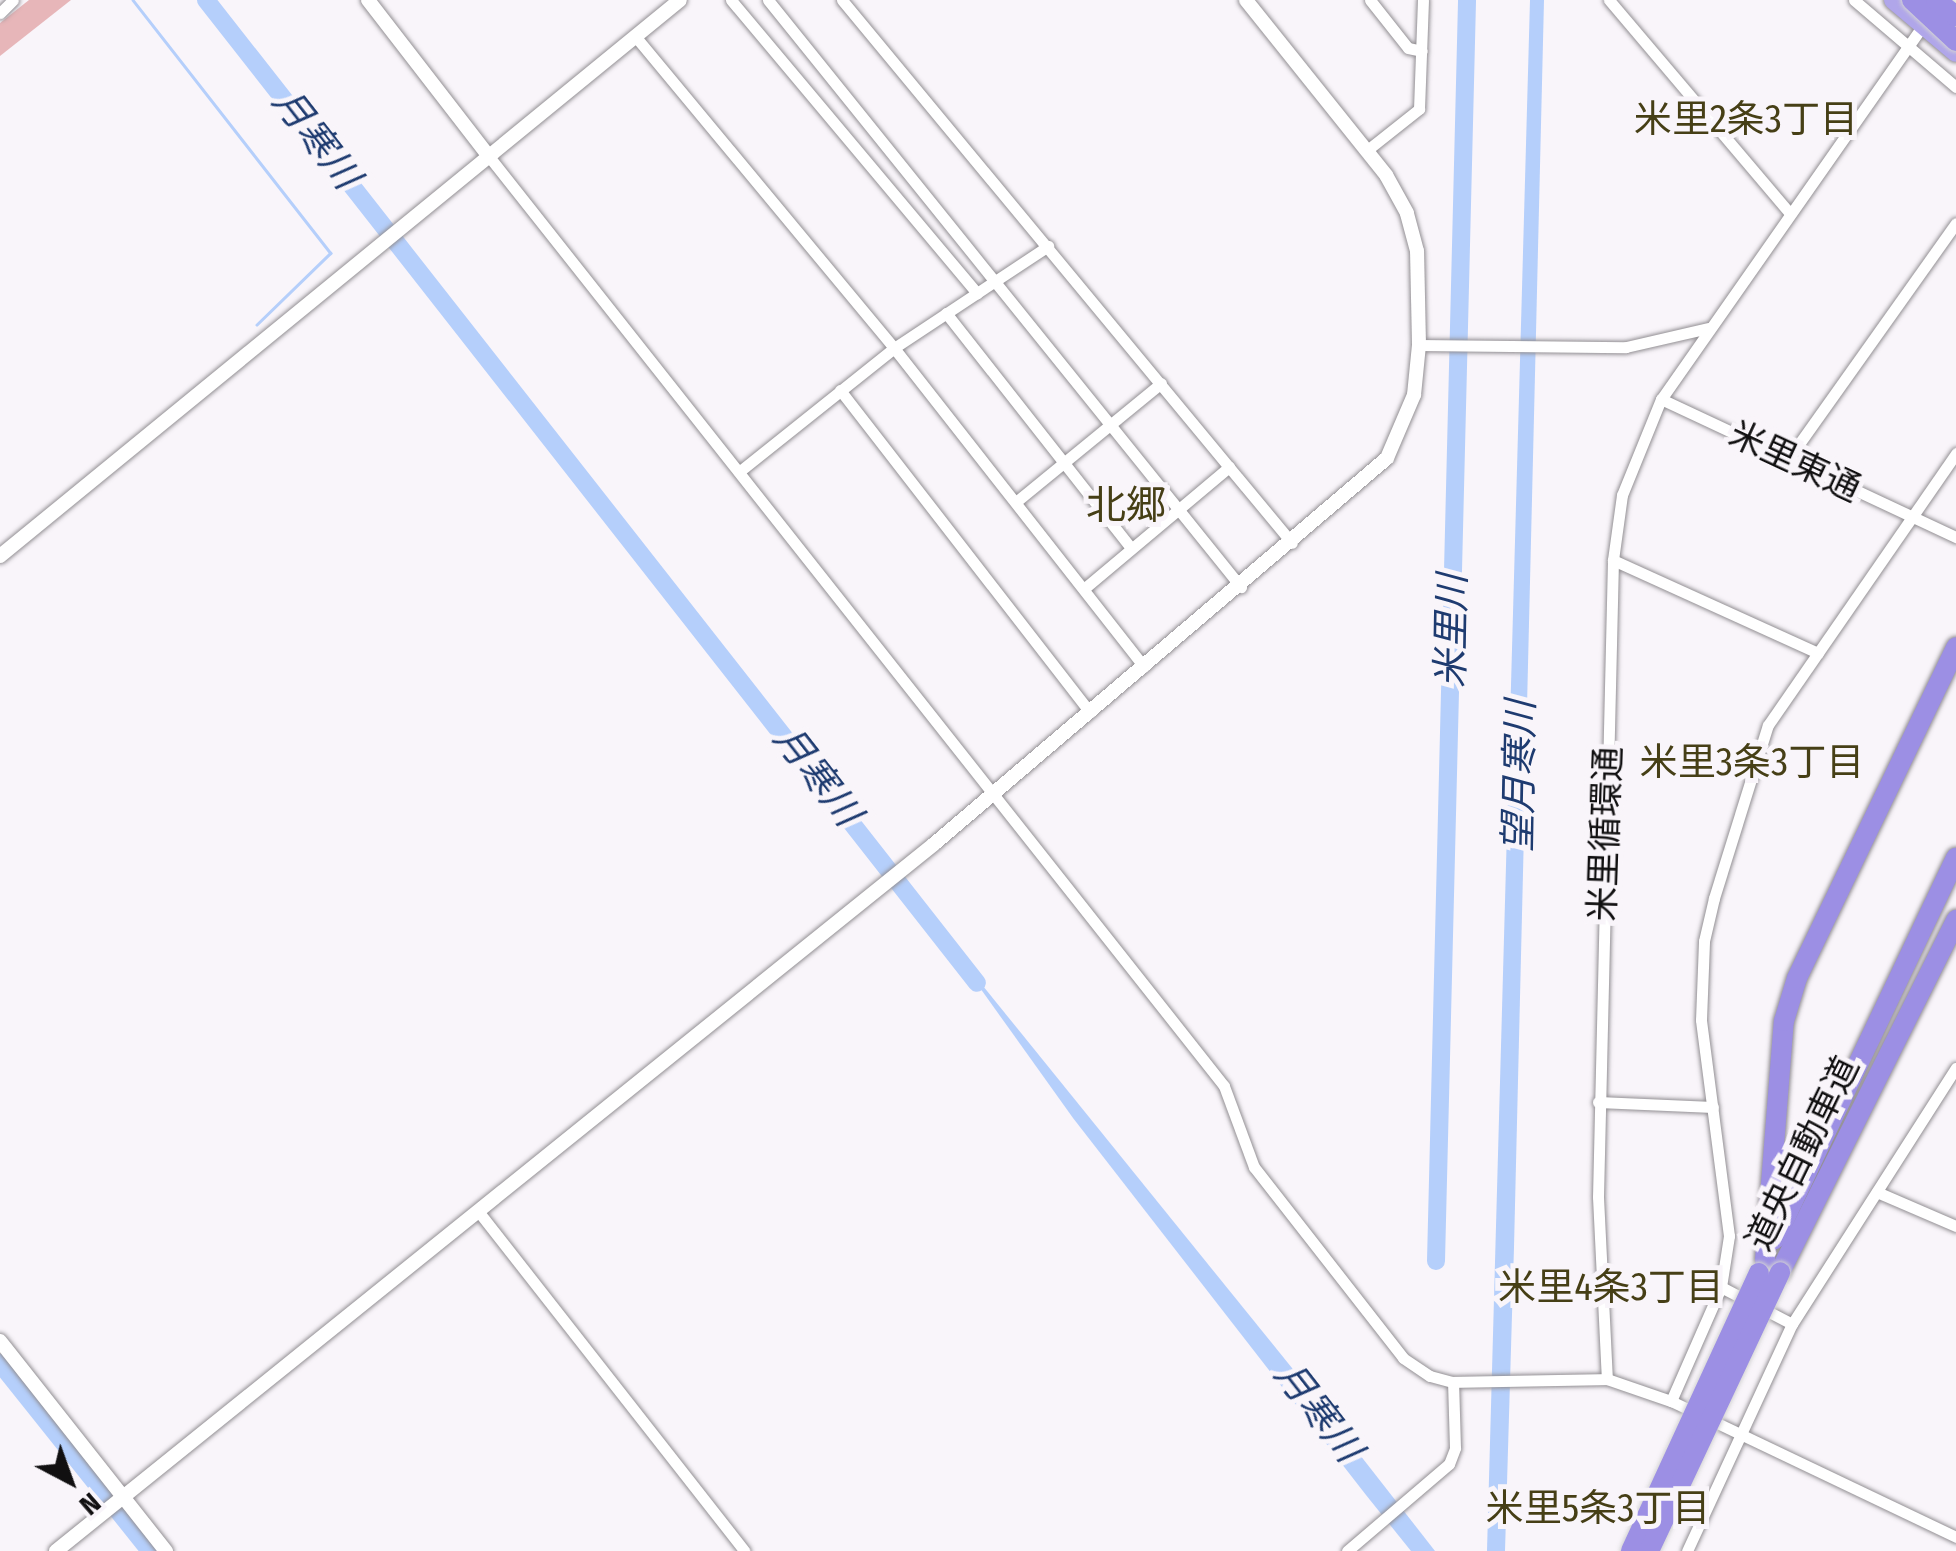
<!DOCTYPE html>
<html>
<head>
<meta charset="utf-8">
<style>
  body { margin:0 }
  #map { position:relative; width:1956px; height:1551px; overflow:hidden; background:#f9f5fa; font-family:"Fira Sans Condensed","Noto Sans JP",sans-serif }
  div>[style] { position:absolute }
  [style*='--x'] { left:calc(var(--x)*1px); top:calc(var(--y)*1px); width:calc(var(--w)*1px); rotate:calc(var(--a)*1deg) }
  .green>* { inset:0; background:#e7b6b9 }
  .water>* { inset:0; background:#b5cffb }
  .stream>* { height:2.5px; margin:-1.25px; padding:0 1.25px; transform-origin:1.25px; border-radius:1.25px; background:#b5cffb }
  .river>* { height:18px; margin:-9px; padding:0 9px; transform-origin:9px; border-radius:9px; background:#b5cffb }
  .roads { filter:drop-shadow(0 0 2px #928f93) drop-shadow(0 0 2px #928f93) }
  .minor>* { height:11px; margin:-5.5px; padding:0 5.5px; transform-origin:5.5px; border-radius:5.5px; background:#fff }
  .tertiary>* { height:14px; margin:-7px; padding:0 7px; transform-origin:7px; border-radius:7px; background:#fff }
  .trunk>* { height:18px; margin:-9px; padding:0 9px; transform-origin:9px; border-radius:9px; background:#b0a6ea }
  .motorway>* { height:20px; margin:-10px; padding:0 10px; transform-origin:10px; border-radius:10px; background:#9c8fe4 }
  .bridges { filter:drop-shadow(0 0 2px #d4d4d4) drop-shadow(0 0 2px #d4d4d4) }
  .motorway-bridge>* { height:20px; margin:-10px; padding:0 10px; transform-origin:10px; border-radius:10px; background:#9c8fe4 }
  span { translate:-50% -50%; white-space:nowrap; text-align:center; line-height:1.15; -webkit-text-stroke:10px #f9f5fa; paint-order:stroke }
  .street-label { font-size:35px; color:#111011 }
  .neighbourhood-label { font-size:38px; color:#463f16 }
  .water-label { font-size:38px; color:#1e3b70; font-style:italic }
  .quarter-label { font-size:40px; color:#463f16 }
  .north { position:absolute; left:20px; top:1431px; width:100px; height:100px; -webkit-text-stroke:8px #f9f5fa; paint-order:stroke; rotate:139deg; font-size:28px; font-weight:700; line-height:40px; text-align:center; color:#111011 }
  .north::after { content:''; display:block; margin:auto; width:35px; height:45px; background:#111011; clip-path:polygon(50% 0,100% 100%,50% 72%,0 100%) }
</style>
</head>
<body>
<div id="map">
  <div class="green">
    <i style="clip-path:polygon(29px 0,71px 0,0 56px,0 23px)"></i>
  </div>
  <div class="water">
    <i style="clip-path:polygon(1530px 0,1544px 0,1514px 1247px,1505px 1551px,1487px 1551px)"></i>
    <i style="clip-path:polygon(945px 939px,1296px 1373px,1435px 1551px,1411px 1551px,1366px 1495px,1073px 1118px)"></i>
  </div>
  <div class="stream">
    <i style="--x:133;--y:0;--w:321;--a:52"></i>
    <i style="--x:331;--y:253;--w:103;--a:135.8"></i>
  </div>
  <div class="river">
    <i style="--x:206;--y:0;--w:1249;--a:51.89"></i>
    <i style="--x:1436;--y:1261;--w:1261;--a:-88.59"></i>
    <i style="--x:0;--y:1363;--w:241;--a:51.4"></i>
  </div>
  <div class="roads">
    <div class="minor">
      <i style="--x:731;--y:0;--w:383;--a:50"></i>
      <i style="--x:768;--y:0;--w:754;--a:51.14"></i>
      <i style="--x:842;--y:0;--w:705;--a:50.35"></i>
      <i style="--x:1370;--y:0;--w:61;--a:51.6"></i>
      <i style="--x:1408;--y:48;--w:14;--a:12"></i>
      <i style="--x:1609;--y:0;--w:277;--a:49.7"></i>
      <i style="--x:1854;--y:0;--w:134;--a:40.5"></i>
      <i style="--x:0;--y:13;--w:18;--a:-45"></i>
      <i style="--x:1926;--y:21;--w:462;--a:125"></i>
      <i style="--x:1661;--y:399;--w:104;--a:112.1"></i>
      <i style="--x:1622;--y:495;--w:66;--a:97.9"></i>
      <i style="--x:1613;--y:560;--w:637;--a:91.35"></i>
      <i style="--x:1598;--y:1197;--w:182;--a:87.2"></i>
      <i style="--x:1607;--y:1379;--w:68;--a:19"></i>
      <i style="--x:1671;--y:1401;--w:316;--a:25.5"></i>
      <i style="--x:635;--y:36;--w:405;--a:50.3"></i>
      <i style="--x:894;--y:348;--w:405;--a:51.9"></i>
      <i style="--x:1366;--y:151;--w:68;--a:-38.4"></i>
      <i style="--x:1419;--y:109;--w:109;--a:-87.9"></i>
      <i style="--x:487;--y:154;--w:1188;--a:51.66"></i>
      <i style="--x:1224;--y:1086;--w:86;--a:69.7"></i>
      <i style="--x:1254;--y:1167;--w:242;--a:52"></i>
      <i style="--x:1403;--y:1358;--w:32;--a:34"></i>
      <i style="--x:1430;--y:1376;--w:24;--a:15"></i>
      <i style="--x:1453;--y:1382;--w:154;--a:-1.1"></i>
      <i style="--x:946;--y:313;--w:299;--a:51.8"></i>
      <i style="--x:1419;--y:345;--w:207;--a:0.6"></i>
      <i style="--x:1626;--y:347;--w:84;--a:-13"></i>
      <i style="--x:840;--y:390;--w:408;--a:52.2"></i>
      <i style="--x:1661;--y:399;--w:326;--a:25.1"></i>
      <i style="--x:1789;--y:458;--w:288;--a:-54.6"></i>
      <i style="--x:740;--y:471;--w:197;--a:-38.6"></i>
      <i style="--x:894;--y:348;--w:185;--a:-33.5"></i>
      <i style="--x:1017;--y:501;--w:186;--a:-39.3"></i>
      <i style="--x:1613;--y:560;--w:225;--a:24.4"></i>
      <i style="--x:1086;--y:587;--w:187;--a:-40"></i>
      <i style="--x:1598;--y:1102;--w:115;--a:2.5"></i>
      <i style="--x:1877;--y:1192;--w:86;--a:23.3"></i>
      <i style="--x:478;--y:1211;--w:432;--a:51.9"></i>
      <i style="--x:1721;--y:1287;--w:80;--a:27.5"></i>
      <i style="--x:1671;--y:1401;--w:124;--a:-66.3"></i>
      <i style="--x:1721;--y:1287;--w:52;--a:-81.1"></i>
      <i style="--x:1729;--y:1236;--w:218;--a:-97.4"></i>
      <i style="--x:1701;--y:1020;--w:79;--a:-87.8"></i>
      <i style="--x:1704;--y:941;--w:44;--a:-76.9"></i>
      <i style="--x:1714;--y:898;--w:181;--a:-72.7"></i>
      <i style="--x:1768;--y:725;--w:331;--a:-55.3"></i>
      <i style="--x:1347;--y:1551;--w:134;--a:-40.5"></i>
      <i style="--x:1449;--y:1464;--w:17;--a:-69"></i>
      <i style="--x:1455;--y:1448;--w:66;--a:-91.7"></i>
      <i style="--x:1687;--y:1551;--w:250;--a:-65.2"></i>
      <i style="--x:1792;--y:1324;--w:304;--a:-57.4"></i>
    </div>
    <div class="tertiary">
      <i style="--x:368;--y:0;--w:195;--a:52.3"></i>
      <i style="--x:0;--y:556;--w:878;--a:-39.27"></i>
      <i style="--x:0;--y:1341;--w:268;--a:51.7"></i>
      <i style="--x:56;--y:1551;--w:1127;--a:-38.84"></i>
      <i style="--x:934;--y:844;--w:595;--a:-40.43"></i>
      <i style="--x:1387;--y:458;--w:69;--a:-66.8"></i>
      <i style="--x:1414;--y:395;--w:50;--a:-84.3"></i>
      <i style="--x:1419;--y:345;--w:94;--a:-91.2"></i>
      <i style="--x:1417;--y:251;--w:39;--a:-105"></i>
      <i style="--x:1407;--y:213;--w:43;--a:-118.9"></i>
      <i style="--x:1386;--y:175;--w:224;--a:-128.7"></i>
    </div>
    <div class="trunk">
      <i style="--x:1893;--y:0;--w:82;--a:40.1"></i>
    </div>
    <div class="motorway">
      <i style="--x:1775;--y:1239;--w:422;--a:-64.6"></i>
      <i style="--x:1765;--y:1260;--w:240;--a:-85.5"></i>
      <i style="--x:1784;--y:1021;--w:45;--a:-73.2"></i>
      <i style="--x:1797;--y:978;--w:367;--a:-64.3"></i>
      <i style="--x:1780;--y:1272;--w:394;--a:-63.4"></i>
    </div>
  </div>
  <div class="bridges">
    <div class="motorway-bridge">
      <i style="--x:1912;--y:0;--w:60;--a:43"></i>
      <i style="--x:1936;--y:0;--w:26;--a:39"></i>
      <i style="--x:1631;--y:1551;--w:306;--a:-65.3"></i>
      <i style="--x:1649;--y:1551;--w:308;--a:-64.8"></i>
    </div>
  </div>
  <div class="street-label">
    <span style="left:1795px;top:461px;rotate:25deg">米里東通</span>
    <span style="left:1605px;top:834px;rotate:-88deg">米里循環通</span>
    <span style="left:1802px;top:1153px;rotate:-64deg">道央自動車道</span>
  </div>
  <div class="neighbourhood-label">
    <span style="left:1746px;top:120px">米里2条3丁目</span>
    <span style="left:1752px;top:763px">米里3条3丁目</span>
    <span style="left:1611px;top:1288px">米里4条3丁目</span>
    <span style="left:1598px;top:1509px">米里5条3丁目</span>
  </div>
  <div class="water-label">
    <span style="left:316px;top:139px;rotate:52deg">月寒川</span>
    <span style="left:1452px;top:631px;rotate:-89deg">米里川</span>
    <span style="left:817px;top:776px;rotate:52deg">月寒川</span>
    <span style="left:1520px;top:776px;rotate:-89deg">望月寒川</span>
    <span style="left:1318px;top:1412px;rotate:52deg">月寒川</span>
  </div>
  <div class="quarter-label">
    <span style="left:1126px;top:506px">北郷</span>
  </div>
  <div class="north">N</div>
</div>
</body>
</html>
